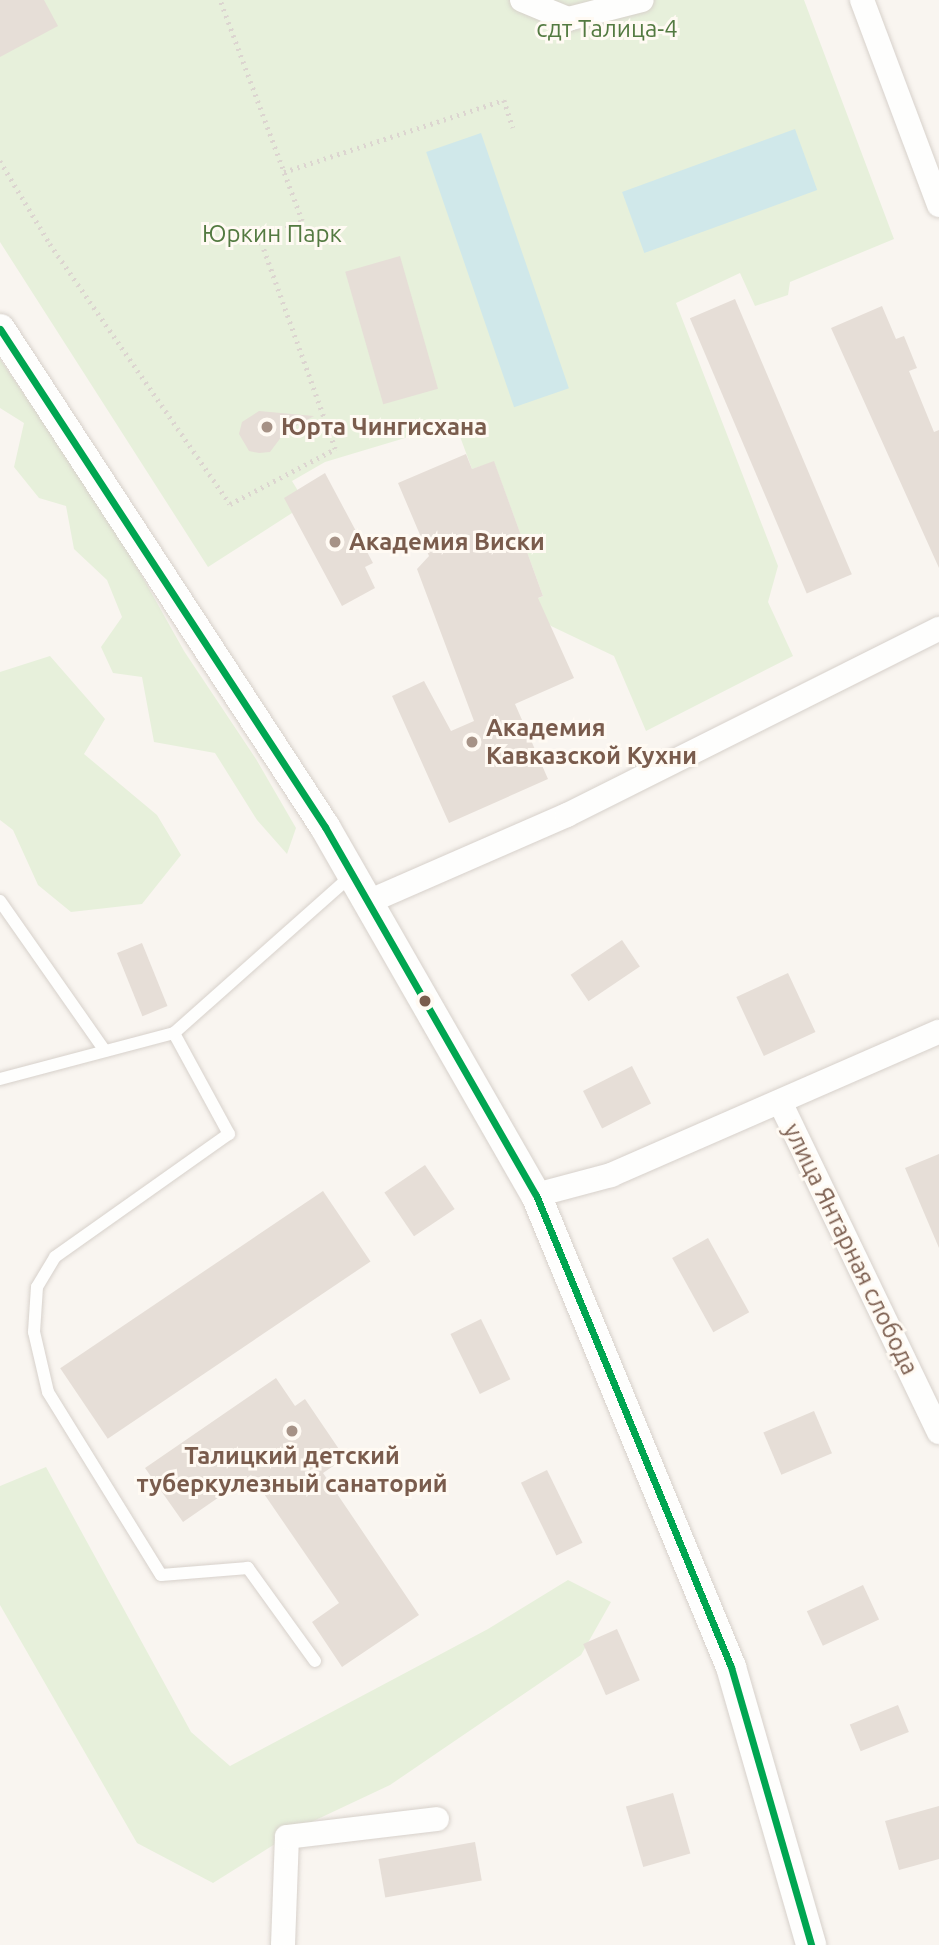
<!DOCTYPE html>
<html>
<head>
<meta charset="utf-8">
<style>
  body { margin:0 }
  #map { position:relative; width:939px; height:1945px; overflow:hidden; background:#f9f5f0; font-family:Ubuntu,sans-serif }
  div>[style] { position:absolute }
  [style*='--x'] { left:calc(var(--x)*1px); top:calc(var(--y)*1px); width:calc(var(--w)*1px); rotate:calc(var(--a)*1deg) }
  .green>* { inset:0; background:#e7f0db }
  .water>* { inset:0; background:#d0e8ea; transform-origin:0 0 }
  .building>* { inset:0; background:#e6ded7; transform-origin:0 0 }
  .path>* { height:4.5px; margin-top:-2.25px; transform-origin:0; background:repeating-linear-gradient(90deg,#dcd5d0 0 2px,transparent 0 7px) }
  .roads { filter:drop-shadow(0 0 2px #d7d1cb) drop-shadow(0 0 2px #d7d1cb) }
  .service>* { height:12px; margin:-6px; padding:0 6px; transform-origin:6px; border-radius:6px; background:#fefefd }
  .minor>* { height:24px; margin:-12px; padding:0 12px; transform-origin:12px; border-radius:12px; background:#fefefd }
  .tertiary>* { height:30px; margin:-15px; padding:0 15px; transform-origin:15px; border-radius:15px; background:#fefefd }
  .bus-1>* { height:7px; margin:-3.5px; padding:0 3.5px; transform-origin:3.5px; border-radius:3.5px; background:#00a651 }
  .dots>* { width:19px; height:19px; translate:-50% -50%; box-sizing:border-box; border:4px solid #fffaf3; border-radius:50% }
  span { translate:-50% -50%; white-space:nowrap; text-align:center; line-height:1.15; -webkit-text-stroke:6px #fffaf3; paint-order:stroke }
  .park-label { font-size:24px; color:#537a41 }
  .poi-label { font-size:24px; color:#7a5c4d; font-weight:700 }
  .left { translate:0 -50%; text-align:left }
  .street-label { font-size:24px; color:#7a5c4d }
</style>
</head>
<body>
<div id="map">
  <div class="green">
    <i style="clip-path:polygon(0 0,804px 0,894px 239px,790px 282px,788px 295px,755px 306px,740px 273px,676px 303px,778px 566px,768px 602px,793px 656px,646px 731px,614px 656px,551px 626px,528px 603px,543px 596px,494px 462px,472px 469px,455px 423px,325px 462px,292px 481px,306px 504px,208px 567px,0 242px)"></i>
    <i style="clip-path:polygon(0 359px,111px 521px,184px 651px,256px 759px,296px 828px,287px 854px,257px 820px,215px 753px,154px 742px,142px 677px,113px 673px,101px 647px,122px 617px,107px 580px,74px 549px,66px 506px,39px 498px,14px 467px,24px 423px,0 408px)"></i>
    <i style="clip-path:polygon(50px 656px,105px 719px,84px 754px,157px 815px,181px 855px,142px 904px,71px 912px,38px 885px,13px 830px,0 820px,0 672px)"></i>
    <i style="clip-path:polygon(46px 1467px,191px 1732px,230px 1766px,488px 1629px,568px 1580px,611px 1602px,581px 1655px,390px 1785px,305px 1825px,213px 1883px,137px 1843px,0 1605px,0 1486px)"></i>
  </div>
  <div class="water">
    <i style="left:795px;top:129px;width:65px;height:184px;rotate:70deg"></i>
    <i style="left:481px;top:133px;width:270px;height:58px;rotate:71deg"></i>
  </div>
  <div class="building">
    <i style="clip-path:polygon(0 0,44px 0,58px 26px,0 57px)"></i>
    <i style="left:400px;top:256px;width:138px;height:57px;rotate:74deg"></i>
    <i style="left:735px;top:299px;width:299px;height:49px;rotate:67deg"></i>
    <i style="clip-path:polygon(882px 306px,896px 339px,904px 336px,917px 368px,909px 371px,934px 432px,939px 430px,939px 568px,831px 328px)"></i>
    <i style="clip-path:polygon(259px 411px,314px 416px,285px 432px,270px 452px,259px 453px,249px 451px,239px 434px,242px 422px)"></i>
    <i style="clip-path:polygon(466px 454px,472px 469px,494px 461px,543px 596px,538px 598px,574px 678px,515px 704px,548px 779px,449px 823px,392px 696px,424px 681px,451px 731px,474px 721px,417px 569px,429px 556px,398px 483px)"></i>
    <i style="clip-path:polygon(325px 473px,373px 563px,365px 567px,375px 588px,342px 606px,284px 498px)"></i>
    <i style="left:622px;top:940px;width:32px;height:62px;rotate:56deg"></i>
    <i style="left:142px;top:943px;width:68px;height:27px;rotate:68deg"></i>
    <i style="left:788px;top:973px;width:65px;height:57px;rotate:65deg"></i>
    <i style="left:632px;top:1066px;width:42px;height:55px;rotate:63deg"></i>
    <i style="clip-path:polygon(939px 1154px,939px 1248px,905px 1168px)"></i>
    <i style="left:425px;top:1165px;width:53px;height:49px;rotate:56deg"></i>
    <i style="left:323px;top:1191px;width:85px;height:317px;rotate:56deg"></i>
    <i style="left:708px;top:1238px;width:85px;height:41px;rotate:61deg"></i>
    <i style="left:481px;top:1319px;width:67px;height:34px;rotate:64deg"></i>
    <i style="clip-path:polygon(276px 1378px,295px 1406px,305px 1399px,345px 1458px,323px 1473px,419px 1615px,342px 1667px,312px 1622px,339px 1603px,251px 1475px,183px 1522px,145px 1468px)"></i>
    <i style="left:814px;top:1411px;width:46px;height:55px;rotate:67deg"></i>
    <i style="left:547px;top:1470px;width:81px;height:29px;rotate:64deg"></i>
    <i style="left:863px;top:1585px;width:38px;height:62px;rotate:65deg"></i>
    <i style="left:617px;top:1629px;width:56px;height:37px;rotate:66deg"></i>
    <i style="left:898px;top:1705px;width:29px;height:52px;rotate:68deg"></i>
    <i style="left:673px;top:1793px;width:63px;height:49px;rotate:74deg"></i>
    <i style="clip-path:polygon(939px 1806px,939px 1859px,899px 1870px,885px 1821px)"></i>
    <i style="left:475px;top:1842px;width:39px;height:98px;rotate:80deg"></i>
  </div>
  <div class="path">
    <i style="--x:0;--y:161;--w:97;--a:58.9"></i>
    <i style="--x:50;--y:244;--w:316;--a:55.3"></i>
    <i style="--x:230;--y:504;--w:119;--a:-27.6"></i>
    <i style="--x:335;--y:449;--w:223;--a:-109.7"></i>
    <i style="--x:260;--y:239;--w:46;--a:-23.2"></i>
    <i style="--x:302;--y:221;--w:236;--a:-110.4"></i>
    <i style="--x:284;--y:172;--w:231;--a:-18.1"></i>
    <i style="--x:504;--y:100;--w:29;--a:72"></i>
  </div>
  <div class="roads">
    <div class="service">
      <i style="--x:0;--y:901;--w:183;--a:55"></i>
      <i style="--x:0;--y:1079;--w:180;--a:-14.8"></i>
      <i style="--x:315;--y:1661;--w:115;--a:-125.8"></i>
      <i style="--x:248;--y:1568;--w:87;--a:175.4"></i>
      <i style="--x:161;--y:1575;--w:215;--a:-121.7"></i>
      <i style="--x:48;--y:1392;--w:62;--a:-103.1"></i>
      <i style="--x:34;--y:1332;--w:45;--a:-86.2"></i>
      <i style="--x:37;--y:1287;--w:35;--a:-59"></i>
      <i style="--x:55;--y:1257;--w:213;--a:-35.3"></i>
      <i style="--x:229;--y:1134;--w:115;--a:-118.6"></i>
      <i style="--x:174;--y:1033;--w:238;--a:-41.6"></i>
    </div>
    <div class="minor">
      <i style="--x:522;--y:0;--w:50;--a:22.4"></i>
      <i style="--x:568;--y:19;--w:76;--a:-14.4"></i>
      <i style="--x:862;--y:0;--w:219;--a:69.4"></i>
      <i style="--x:368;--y:902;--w:217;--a:-23.6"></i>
      <i style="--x:567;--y:815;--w:416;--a:-26.6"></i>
      <i style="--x:781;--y:1104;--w:364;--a:64.3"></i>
      <i style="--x:536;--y:1195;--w:78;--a:-14.9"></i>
      <i style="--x:611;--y:1175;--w:358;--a:-23.6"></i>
      <i style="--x:283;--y:1945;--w:108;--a:-87.9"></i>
      <i style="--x:287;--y:1837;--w:151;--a:-6.8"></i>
    </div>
    <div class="tertiary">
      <i style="--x:0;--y:329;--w:595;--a:56.87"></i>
      <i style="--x:325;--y:827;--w:424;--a:60.2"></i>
      <i style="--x:536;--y:1195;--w:511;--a:67.55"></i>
      <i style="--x:731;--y:1667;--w:289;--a:73.9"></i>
    </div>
  </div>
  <div class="bus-1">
    <i style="--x:0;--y:329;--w:595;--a:56.87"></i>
    <i style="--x:325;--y:827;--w:424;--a:60.2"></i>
    <i style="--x:536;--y:1195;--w:511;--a:67.55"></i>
    <i style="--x:731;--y:1667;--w:289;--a:73.9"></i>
  </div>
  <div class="dots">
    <i style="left:267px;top:427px;background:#a69286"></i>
    <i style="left:335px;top:542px;background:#a69286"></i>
    <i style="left:472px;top:742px;background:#a69286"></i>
    <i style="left:425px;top:1001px;background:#7a5c4d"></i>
    <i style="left:292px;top:1431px;background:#a69286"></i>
  </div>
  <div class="park-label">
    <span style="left:607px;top:29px">сдт Талица-4</span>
    <span style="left:272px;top:234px">Юркин Парк</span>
  </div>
  <div class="poi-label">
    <span class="left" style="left:281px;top:427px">Юрта Чингисхана</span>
    <span class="left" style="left:349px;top:542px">Академия Виски</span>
    <span class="left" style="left:486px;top:742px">Академия<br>Кавказской Кухни</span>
    <span style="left:292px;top:1470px">Талицкий детский<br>туберкулезный санаторий</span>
  </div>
  <div class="street-label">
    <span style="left:851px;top:1249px;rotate:64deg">улица Янтарная слобода</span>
  </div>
</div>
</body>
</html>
